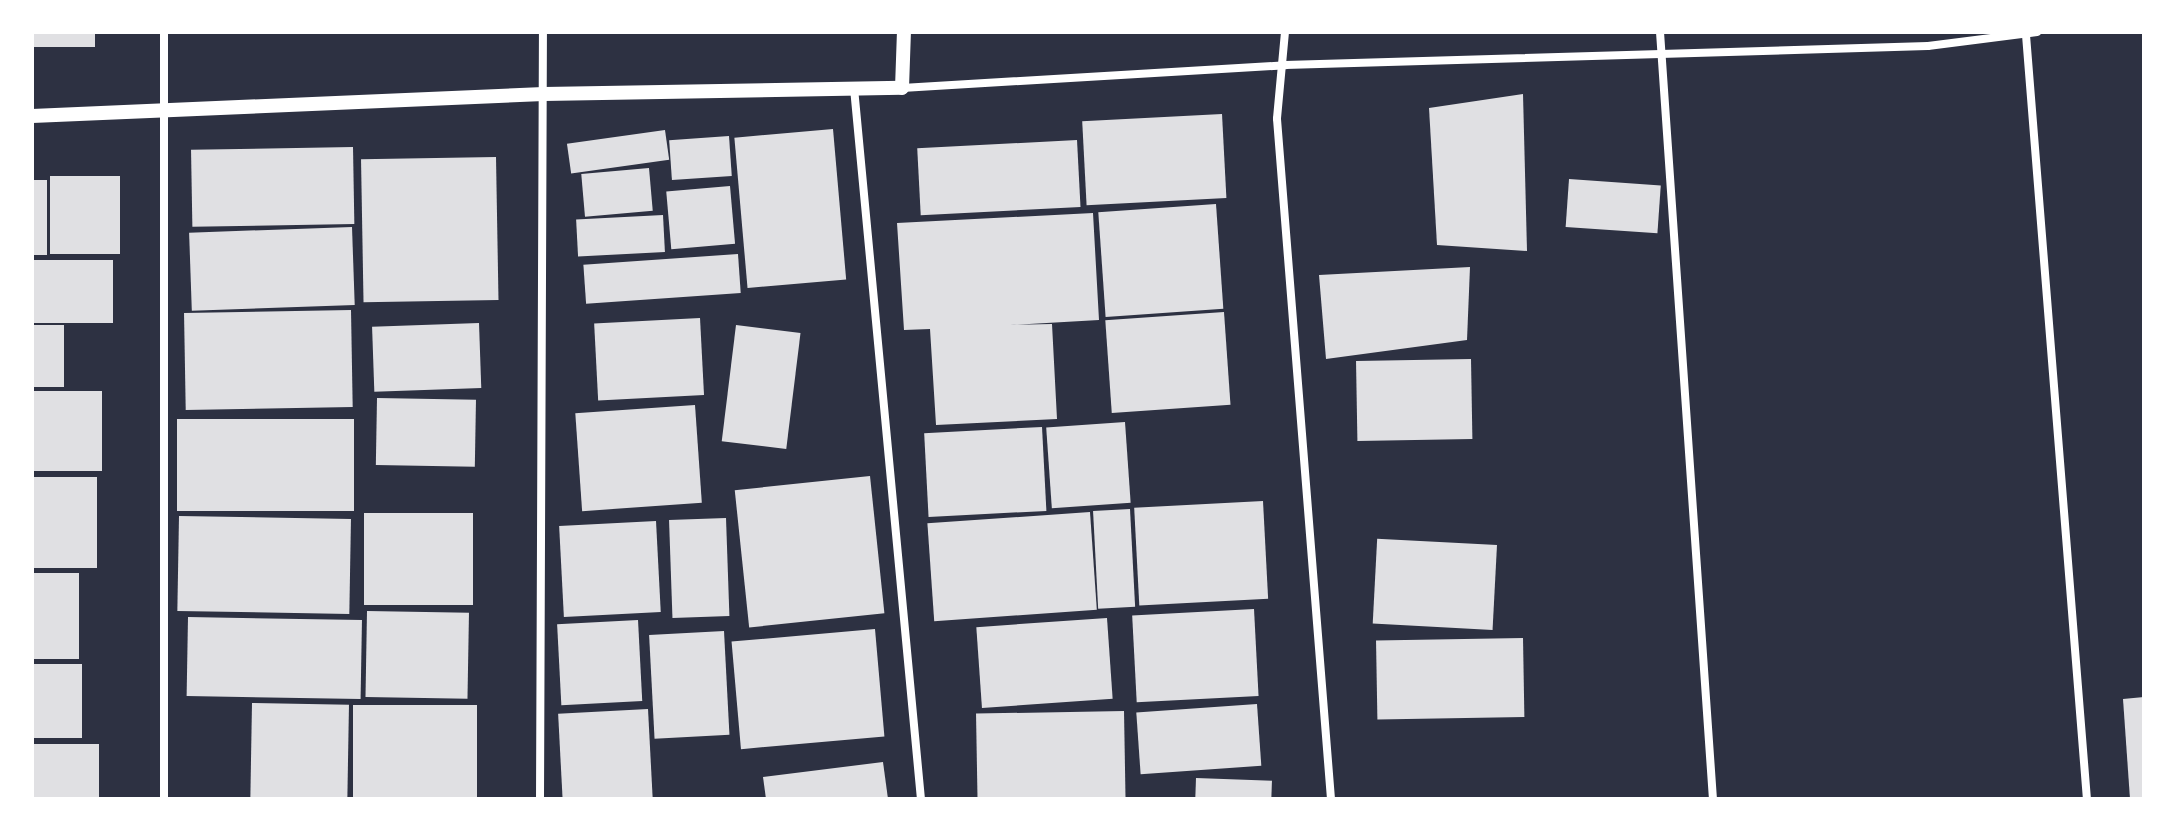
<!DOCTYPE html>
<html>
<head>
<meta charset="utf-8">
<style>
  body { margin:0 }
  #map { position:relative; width:2176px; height:831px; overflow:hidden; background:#2d3142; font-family:Arial,sans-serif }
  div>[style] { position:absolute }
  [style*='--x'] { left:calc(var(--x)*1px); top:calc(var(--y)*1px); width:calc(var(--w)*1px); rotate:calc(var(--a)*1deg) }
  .building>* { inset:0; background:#e0e0e3; transform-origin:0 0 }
  .minor>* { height:8px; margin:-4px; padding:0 4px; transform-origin:4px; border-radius:4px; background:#fff }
  .tertiary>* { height:14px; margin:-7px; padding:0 7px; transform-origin:7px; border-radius:7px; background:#fff }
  span { translate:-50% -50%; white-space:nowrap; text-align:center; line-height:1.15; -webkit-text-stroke:6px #fff; paint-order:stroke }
  .frame { position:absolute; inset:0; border:34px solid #fff; pointer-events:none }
</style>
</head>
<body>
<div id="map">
  <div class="building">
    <i style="left:32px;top:32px;width:63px;height:15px"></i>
    <i style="clip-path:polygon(1523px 94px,1527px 251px,1437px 245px,1429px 108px)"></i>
    <i style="left:1222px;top:114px;width:84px;height:140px;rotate:87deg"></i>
    <i style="left:833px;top:129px;width:151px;height:99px;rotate:85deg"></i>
    <i style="left:665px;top:130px;width:30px;height:99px;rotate:82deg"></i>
    <i style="left:729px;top:136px;width:40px;height:60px;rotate:86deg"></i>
    <i style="left:1077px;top:140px;width:67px;height:160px;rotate:87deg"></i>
    <i style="left:353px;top:147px;width:77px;height:162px;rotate:89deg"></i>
    <i style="left:496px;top:157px;width:143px;height:135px;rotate:89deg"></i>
    <i style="left:649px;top:168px;width:43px;height:68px;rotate:85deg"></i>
    <i style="left:50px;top:176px;width:70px;height:78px"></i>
    <i style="left:1569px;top:179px;width:92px;height:48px;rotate:4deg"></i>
    <i style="left:32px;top:180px;width:15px;height:75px"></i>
    <i style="left:730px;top:186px;width:58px;height:64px;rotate:85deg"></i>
    <i style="left:1216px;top:204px;width:105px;height:118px;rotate:86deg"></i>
    <i style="clip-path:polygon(1093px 213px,1099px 320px,1010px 325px,1052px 324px,1057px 419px,936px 425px,930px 329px,904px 330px,897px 223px)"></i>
    <i style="left:663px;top:215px;width:37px;height:87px;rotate:87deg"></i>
    <i style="left:352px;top:227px;width:78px;height:163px;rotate:88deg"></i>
    <i style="left:738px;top:254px;width:39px;height:155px;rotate:86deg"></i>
    <i style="left:113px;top:260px;width:63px;height:81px;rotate:90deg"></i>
    <i style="clip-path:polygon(1470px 267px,1467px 340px,1326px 359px,1319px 275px)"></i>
    <i style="left:351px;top:310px;width:97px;height:167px;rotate:89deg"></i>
    <i style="left:1224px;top:312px;width:93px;height:119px;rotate:86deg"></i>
    <i style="left:700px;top:318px;width:77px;height:106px;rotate:87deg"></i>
    <i style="left:479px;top:323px;width:65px;height:107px;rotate:88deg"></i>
    <i style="left:32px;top:325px;width:32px;height:62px"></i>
    <i style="left:736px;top:325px;width:65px;height:117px;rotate:7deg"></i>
    <i style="left:1471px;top:359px;width:80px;height:115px;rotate:89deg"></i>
    <i style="left:32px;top:391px;width:70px;height:80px"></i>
    <i style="left:377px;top:398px;width:99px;height:67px;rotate:1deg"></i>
    <i style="left:695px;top:405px;width:98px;height:120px;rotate:86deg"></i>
    <i style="left:177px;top:419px;width:177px;height:92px"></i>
    <i style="left:1125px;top:422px;width:81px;height:79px;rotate:86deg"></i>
    <i style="left:1042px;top:427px;width:84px;height:118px;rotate:87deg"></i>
    <i style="left:870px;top:476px;width:138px;height:136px;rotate:84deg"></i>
    <i style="left:32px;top:477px;width:65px;height:91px"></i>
    <i style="left:1263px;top:501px;width:98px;height:129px;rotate:87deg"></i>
    <i style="left:1130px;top:509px;width:98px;height:37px;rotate:87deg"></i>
    <i style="left:1090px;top:512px;width:98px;height:163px;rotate:86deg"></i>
    <i style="left:364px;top:513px;width:109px;height:92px"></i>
    <i style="left:179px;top:516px;width:172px;height:95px;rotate:1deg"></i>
    <i style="left:726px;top:518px;width:98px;height:57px;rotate:88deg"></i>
    <i style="left:656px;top:521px;width:91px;height:97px;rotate:87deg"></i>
    <i style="left:1497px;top:545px;width:85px;height:120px;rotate:93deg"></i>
    <i style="left:32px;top:573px;width:47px;height:86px"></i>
    <i style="left:1254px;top:609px;width:87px;height:122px;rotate:87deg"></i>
    <i style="left:367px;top:611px;width:102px;height:86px;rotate:1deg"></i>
    <i style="left:188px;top:617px;width:174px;height:79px;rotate:1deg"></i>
    <i style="left:1107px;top:618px;width:81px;height:131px;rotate:86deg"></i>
    <i style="left:638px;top:620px;width:81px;height:81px;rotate:87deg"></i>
    <i style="left:875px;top:629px;width:108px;height:144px;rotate:85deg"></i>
    <i style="left:724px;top:631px;width:104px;height:75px;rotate:87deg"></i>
    <i style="left:1523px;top:638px;width:79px;height:147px;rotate:89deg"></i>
    <i style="left:82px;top:664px;width:74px;height:50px;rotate:90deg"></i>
    <i style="clip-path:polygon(2144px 697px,2144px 799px,2130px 799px,2123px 699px)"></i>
    <i style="left:252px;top:703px;width:97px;height:94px;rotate:1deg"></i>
    <i style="left:1257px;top:704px;width:62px;height:121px;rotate:86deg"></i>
    <i style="left:353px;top:705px;width:124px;height:94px"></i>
    <i style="left:648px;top:709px;width:90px;height:90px;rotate:87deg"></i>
    <i style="left:1124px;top:711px;width:88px;height:148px;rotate:89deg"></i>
    <i style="left:32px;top:744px;width:67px;height:55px"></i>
    <i style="clip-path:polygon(883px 762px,888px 799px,766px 799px,763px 777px)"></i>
    <i style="left:1196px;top:778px;width:76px;height:21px;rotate:2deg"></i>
  </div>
  <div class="minor">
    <i style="--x:1285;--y:32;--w:87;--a:95.3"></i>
    <i style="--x:1277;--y:119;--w:682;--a:85.46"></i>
    <i style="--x:1660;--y:32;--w:769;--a:86.05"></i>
    <i style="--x:2026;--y:35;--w:766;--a:85.44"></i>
    <i style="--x:854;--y:88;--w:714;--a:84.62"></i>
    <i style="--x:902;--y:88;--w:384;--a:-3.4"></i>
    <i style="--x:1285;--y:65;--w:643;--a:-1.69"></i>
    <i style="--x:1928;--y:46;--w:110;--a:-7.3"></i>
    <i style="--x:164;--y:799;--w:767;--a:-90"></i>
    <i style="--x:540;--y:799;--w:767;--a:-89.78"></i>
  </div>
  <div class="tertiary">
    <i style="--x:32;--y:116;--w:512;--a:-2.46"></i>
    <i style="--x:544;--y:94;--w:358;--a:-1"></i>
    <i style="--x:902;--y:88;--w:56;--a:-88"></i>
  </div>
  <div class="frame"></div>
</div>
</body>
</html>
